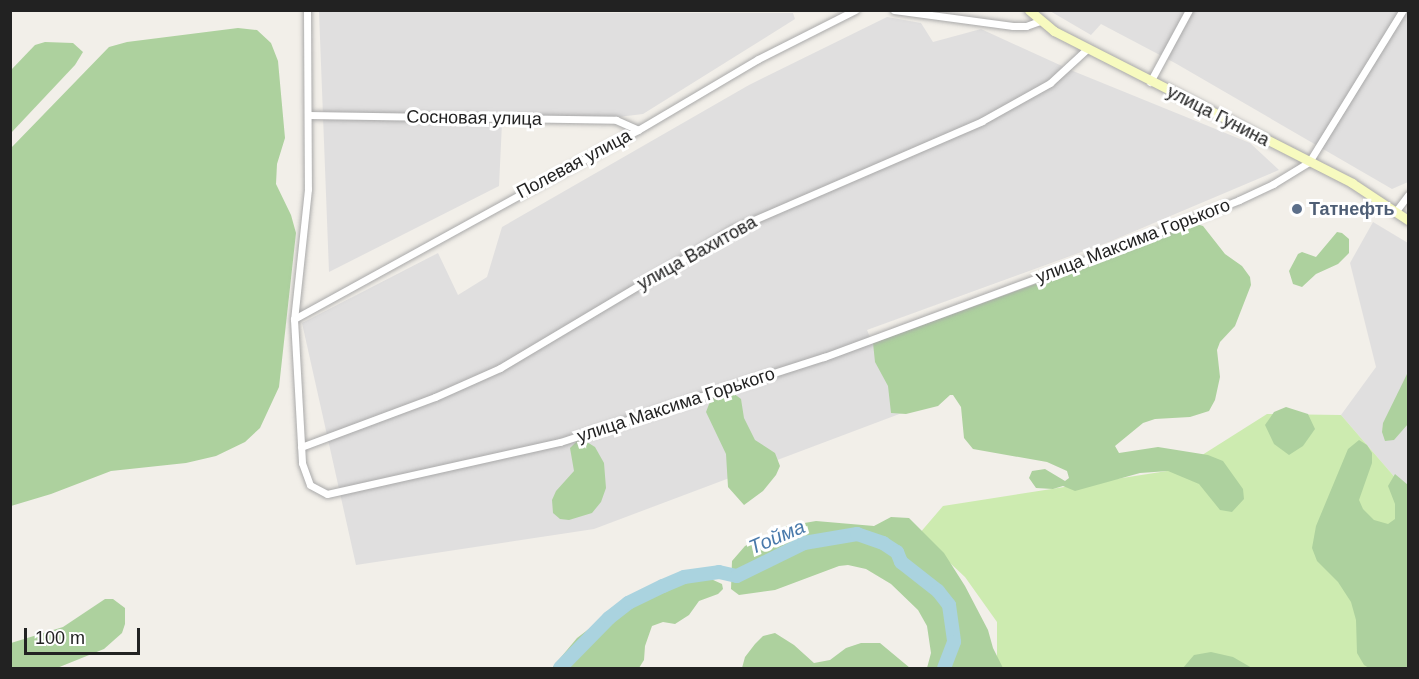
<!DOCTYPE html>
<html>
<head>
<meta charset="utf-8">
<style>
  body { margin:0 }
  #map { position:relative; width:1419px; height:679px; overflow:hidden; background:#f2efe9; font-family:Arial,sans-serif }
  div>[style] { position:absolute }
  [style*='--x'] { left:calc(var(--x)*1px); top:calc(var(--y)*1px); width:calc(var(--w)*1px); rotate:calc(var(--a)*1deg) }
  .residential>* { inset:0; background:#e0dfdf }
  .grass>* { inset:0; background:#cdebb0 }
  .forest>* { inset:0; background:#add19e }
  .river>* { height:14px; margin:-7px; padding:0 7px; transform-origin:7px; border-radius:7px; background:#aad3df }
  .roads { filter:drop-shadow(0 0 2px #a9a9a9) drop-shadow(0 0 2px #a9a9a9) }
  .minor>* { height:7px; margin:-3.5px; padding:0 3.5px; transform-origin:3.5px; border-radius:3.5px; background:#fff }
  .secondary>* { height:9px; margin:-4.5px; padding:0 4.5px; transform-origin:4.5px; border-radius:4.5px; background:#f7fabf }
  .dots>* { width:16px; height:16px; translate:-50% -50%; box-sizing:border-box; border:3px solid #fff; border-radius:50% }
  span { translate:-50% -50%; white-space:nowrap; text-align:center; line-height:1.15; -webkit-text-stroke:6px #fff; paint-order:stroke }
  .street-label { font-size:18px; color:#222 }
  .service-label { font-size:18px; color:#4e5e75; font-weight:700 }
  .left { translate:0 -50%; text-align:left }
  .water-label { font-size:20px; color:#4a7aab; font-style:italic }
  .frame { position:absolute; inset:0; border:12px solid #222; pointer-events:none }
  .scale { position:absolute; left:24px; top:628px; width:116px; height:27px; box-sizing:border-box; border:3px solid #222; border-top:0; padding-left:8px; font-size:18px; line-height:21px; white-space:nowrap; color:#222; -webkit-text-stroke:4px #fff; paint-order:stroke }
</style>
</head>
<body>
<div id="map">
  <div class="residential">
    <i style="clip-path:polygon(1050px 11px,1408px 11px,1408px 182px,1392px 189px,1175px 63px,1101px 24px,1091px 35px)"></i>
    <i style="clip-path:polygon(319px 12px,793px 13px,795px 19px,643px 114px,586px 121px,502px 123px,499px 186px,329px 272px)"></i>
    <i style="clip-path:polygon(887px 17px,921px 23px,933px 42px,981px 29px,1073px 71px,1250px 143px,1279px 170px,1109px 242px,867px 330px,902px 413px,594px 529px,356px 565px,302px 323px,438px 253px,458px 295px,487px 277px,502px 227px,749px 85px)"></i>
    <i style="clip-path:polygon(1373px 222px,1408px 243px,1408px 504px,1398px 481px,1341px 415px,1376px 367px,1350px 263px)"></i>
  </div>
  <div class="grass">
    <i style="clip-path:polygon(1267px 414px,1341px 415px,1398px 481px,1408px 668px,997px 668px,997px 622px,965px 577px,919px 534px,943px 506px,1180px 469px)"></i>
  </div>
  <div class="forest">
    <i style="clip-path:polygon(238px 28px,257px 30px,271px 43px,278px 61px,285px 138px,277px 164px,276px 184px,291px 215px,296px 233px,279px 387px,260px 428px,245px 442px,216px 456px,186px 463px,111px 471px,51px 494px,11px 506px,11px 148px,109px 47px,127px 42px)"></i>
    <i style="clip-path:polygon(45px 42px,73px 43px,83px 52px,75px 65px,11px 133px,11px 70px,35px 45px)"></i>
    <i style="clip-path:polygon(1190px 222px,1203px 226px,1225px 254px,1242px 266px,1250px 277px,1251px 285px,1235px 326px,1220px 342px,1217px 350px,1220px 377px,1215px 400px,1209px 411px,1190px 417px,1155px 419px,1143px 423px,1115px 446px,1119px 453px,1158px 447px,1208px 455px,1223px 461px,1243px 489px,1244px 499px,1232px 512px,1220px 510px,1199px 484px,1168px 471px,1140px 473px,1075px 491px,1063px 486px,1053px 489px,1036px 488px,1029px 478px,1032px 471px,1045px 469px,1065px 481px,1069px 478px,1067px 471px,1047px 462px,973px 449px,964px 438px,961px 407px,953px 395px,950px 395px,938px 406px,906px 414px,891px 413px,888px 386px,875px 362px,873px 343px,1107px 258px)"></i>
    <i style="clip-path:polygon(1337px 232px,1342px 233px,1349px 239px,1349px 253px,1338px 264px,1316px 274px,1302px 287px,1293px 284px,1289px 271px,1298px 254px,1302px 252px,1316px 257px)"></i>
    <i style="clip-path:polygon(1408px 372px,1408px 424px,1394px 440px,1385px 441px,1382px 432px,1383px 423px)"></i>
    <i style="clip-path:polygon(733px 393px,741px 399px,744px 418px,755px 440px,775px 453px,780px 466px,776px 475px,763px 491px,744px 505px,728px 487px,726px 454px,706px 412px,711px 399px,719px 394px)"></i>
    <i style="clip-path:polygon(1286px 407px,1308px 414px,1315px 429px,1303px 446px,1289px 455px,1274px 444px,1265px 425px,1274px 412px)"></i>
    <i style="clip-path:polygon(1359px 440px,1367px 445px,1372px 453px,1372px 463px,1359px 500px,1363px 509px,1374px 520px,1388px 524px,1395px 519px,1395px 504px,1388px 486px,1395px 474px,1408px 485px,1408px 668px,1369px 668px,1364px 665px,1357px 653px,1356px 620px,1351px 602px,1338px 582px,1317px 561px,1312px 548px,1316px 526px,1348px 449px)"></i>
    <i style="clip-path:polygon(577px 441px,587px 442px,595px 447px,604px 463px,606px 488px,601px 502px,592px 513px,569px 520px,560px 519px,553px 513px,552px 500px,556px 491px,574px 471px,570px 448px)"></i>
    <i style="clip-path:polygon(891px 517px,909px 518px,944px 553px,965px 586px,988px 630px,993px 648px,1003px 668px,927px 668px,931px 653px,927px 626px,918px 610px,891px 584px,866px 569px,848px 565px,839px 566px,775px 590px,739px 595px,731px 589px,732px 561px,745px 546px,787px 526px,816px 521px,874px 526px)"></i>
    <i style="clip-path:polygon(711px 579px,722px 584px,723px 589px,718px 594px,699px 601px,689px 615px,675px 624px,663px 622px,652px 626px,645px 646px,644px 660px,639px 668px,552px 668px,577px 638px,627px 600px,659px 584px)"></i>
    <i style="clip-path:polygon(105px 599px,113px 599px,125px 608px,125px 624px,122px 633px,104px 649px,57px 668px,11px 668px,11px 643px,63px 627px)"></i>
    <i style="clip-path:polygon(775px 633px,794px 645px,814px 663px,830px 660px,846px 648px,861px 643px,880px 643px,910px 668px,742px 668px,745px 657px,755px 644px,763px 636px)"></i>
    <i style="clip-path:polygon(1211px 652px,1233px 657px,1252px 668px,1183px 668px,1194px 655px)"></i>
  </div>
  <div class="river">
    <i style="--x:560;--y:668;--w:70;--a:-45.6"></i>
    <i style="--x:609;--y:618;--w:24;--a:-38"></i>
    <i style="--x:628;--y:603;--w:39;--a:-26"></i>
    <i style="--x:663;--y:586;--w:23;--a:-23"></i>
    <i style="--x:684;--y:577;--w:35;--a:-8"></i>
    <i style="--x:719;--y:572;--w:18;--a:13"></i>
    <i style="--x:737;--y:576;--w:75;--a:-26.2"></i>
    <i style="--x:804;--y:543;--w:54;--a:-9.6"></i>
    <i style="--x:857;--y:534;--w:28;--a:19"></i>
    <i style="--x:883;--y:543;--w:17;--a:33"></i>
    <i style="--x:897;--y:552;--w:11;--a:68"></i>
    <i style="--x:901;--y:562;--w:47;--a:38.1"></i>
    <i style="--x:938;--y:591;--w:18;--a:52"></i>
    <i style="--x:949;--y:605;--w:37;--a:82"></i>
    <i style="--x:954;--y:642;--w:28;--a:111"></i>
  </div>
  <div class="roads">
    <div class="minor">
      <i style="--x:307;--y:10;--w:179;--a:89.7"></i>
      <i style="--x:308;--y:189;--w:131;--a:96.1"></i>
      <i style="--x:294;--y:319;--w:144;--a:86.8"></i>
      <i style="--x:302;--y:463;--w:23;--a:70"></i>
      <i style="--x:310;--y:485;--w:19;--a:28"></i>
      <i style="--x:327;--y:494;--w:239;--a:-12.6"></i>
      <i style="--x:560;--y:442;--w:35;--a:-18"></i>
      <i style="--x:593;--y:431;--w:243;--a:-17.8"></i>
      <i style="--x:824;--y:357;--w:306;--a:-20.3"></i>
      <i style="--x:1111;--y:251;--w:138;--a:-21.7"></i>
      <i style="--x:1239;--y:200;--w:38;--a:-25"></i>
      <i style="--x:1273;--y:184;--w:42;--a:-31.4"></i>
      <i style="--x:1309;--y:162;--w:179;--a:-58.3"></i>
      <i style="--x:894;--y:10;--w:120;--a:7.7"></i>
      <i style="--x:1013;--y:26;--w:13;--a:0"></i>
      <i style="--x:1026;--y:26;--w:15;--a:-20"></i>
      <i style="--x:1150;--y:82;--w:82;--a:-61.6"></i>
      <i style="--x:308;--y:115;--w:308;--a:0.9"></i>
      <i style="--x:616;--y:120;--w:24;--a:24"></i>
      <i style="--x:1396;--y:211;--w:20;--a:-53"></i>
      <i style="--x:294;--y:319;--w:393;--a:-28.8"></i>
      <i style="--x:638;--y:130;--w:139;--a:-30.6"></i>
      <i style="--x:758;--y:59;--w:109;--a:-26.8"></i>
      <i style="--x:301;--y:447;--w:143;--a:-20.5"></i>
      <i style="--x:435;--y:397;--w:71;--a:-24"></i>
      <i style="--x:500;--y:368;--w:271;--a:-30.8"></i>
      <i style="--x:733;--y:229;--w:271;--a:-23.4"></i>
      <i style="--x:982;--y:121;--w:78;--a:-29.2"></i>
      <i style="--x:1050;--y:83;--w:50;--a:-42.6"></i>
    </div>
    <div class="secondary">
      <i style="--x:1029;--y:10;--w:33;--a:40"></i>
      <i style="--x:1054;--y:31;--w:335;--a:27"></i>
      <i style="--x:1352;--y:183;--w:67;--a:33.5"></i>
    </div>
  </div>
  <div class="dots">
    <i style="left:1297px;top:209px;background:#5c6f8a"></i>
  </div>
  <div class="street-label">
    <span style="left:1218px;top:116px;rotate:27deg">улица Гунина</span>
    <span style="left:474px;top:118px;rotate:1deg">Сосновая улица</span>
    <span style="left:574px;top:164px;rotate:-28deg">Полевая улица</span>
    <span style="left:1133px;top:241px;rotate:-21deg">улица Максима Горького</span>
    <span style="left:697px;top:253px;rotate:-29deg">улица Вахитова</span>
    <span style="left:676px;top:405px;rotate:-18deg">улица Максима Горького</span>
  </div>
  <div class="service-label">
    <span class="left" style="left:1309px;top:209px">Татнефть</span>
  </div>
  <div class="water-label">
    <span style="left:777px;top:537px;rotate:-23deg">Тойма</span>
  </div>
  <div class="frame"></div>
  <div class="scale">100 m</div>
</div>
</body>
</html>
